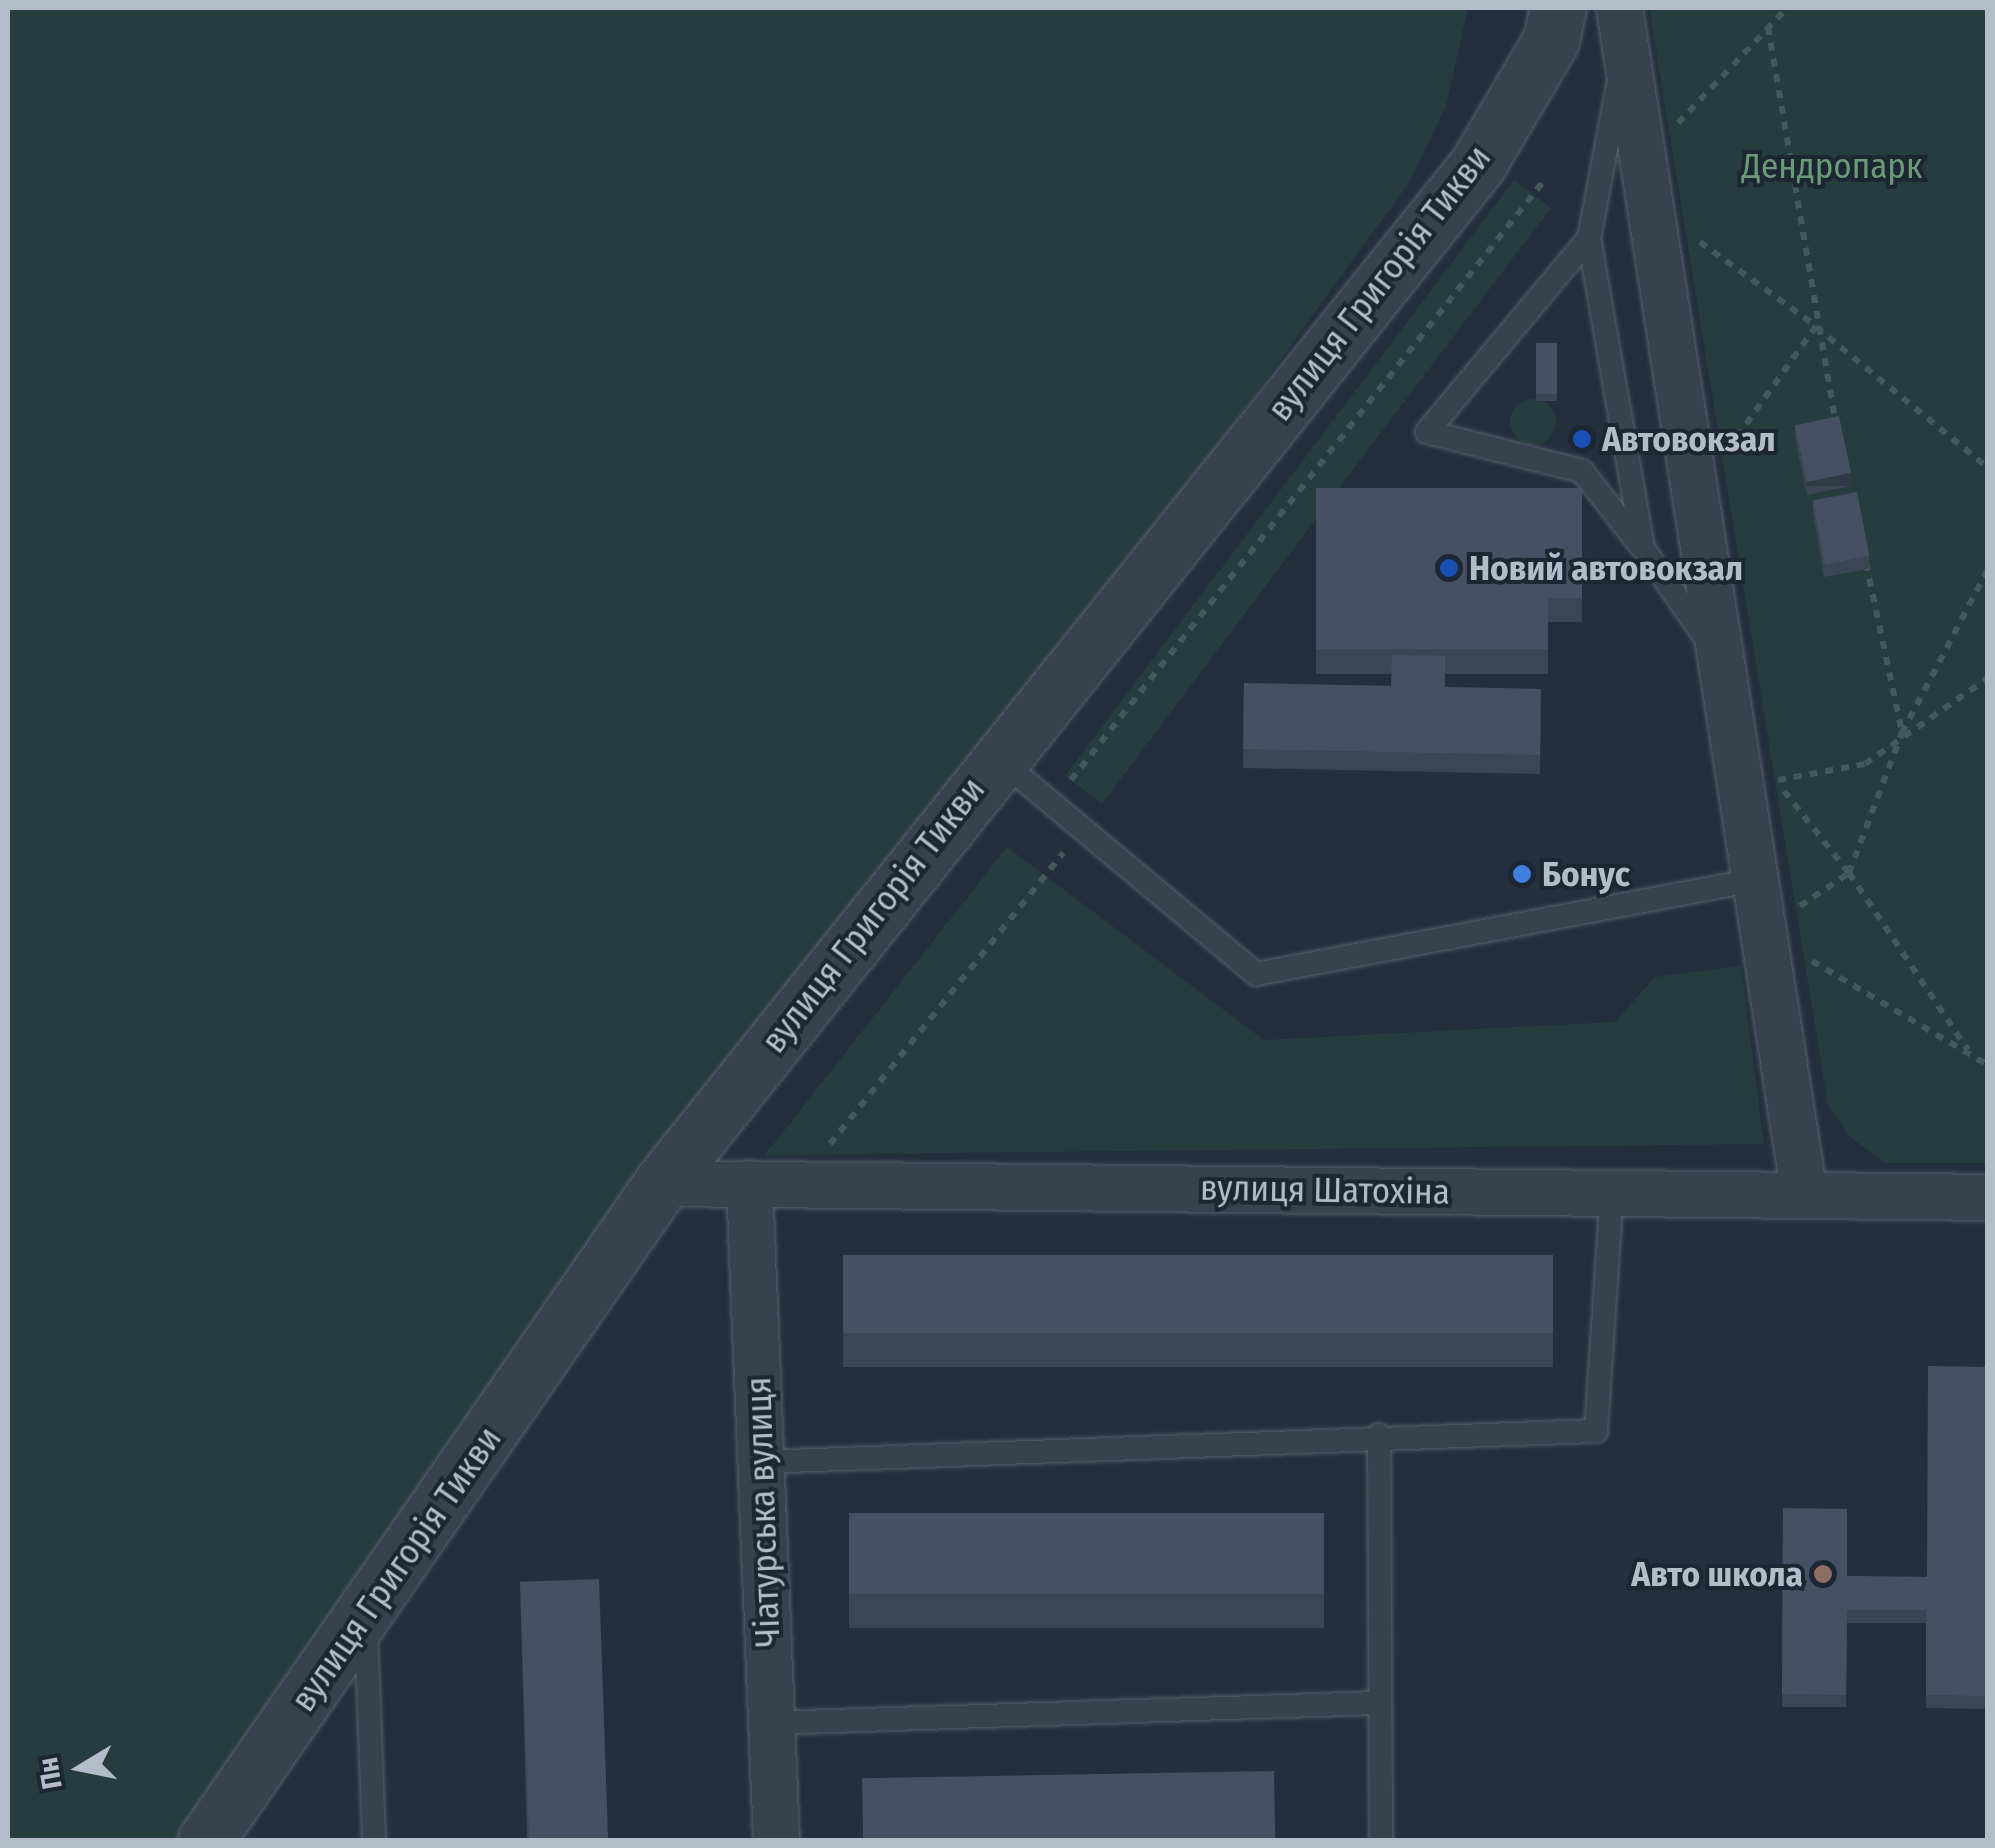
<!DOCTYPE html>
<html>
<head>
<meta charset="utf-8">
<style>
  body { margin:0 }
  #map { position:relative; width:1995px; height:1848px; overflow:hidden; background:#242f3e; font-family:"Fira Sans Condensed",sans-serif }
  div>[style] { position:absolute }
  [style*='--x'] { left:calc(var(--x)*1px); top:calc(var(--y)*1px); width:calc(var(--w)*1px); rotate:calc(var(--a)*1deg) }
  .green>* { inset:0; background:#263c3f; transform-origin:0 0 }
  .round { border-radius:50% }
  .path>* { height:6px; margin-top:-3px; transform-origin:0; background:repeating-linear-gradient(90deg,#44595c 0 8px,transparent 0 16px) }
  .roads { filter:drop-shadow(0 0 2px #565f6c) drop-shadow(0 0 2px #565f6c) }
  .service>* { height:22px; margin:-11px; padding:0 11px; transform-origin:11px; border-radius:11px; background:#38414e }
  .minor>* { height:45px; margin:-22.5px; padding:0 22.5px; transform-origin:22.5px; border-radius:22.5px; background:#38414e }
  .tertiary>* { height:55px; margin:-27.5px; padding:0 27.5px; transform-origin:27.5px; border-radius:27.5px; background:#38414e }
  .wall>* { inset:0; background:#3b4654; transform-origin:0 0 }
  .shaded-wall>* { inset:0; background:#303945; transform-origin:0 0 }
  .building>* { inset:0; background:#455162; transform-origin:0 0 }
  .dots>* { width:28px; height:28px; translate:-50% -50%; box-sizing:border-box; border:5px solid #1d2633; border-radius:50% }
  span { translate:-50% -50%; white-space:nowrap; text-align:center; line-height:1.15; -webkit-text-stroke:8px #1d2633; paint-order:stroke }
  .park-label { font-size:35px; color:#6b9a76 }
  .street-label { font-size:35px; color:#b4bcc9 }
  .poi-label { font-size:35px; color:#b4bcc9; font-weight:700 }
  .left { translate:0 -50%; text-align:left }
  .right { translate:-100% -50%; text-align:right }
  .frame { position:absolute; inset:0; border:10px solid #b4bcc9; pointer-events:none }
  .north { position:absolute; left:30px; top:1718px; width:100px; height:100px; -webkit-text-stroke:8px #1d2633; paint-order:stroke; rotate:260deg; font-size:28px; font-weight:700; line-height:40px; text-align:center; color:#b4bcc9 }
  .north::after { content:''; display:block; margin:auto; width:35px; height:45px; background:#b4bcc9; clip-path:polygon(50% 0,100% 100%,50% 72%,0 100%) }
</style>
</head>
<body>
<div id="map">
  <div class="green">
    <i style="clip-path:polygon(8px 8px,1468px 8px,1446px 106px,1408px 184px,208px 1840px,8px 1840px)"></i>
    <i style="clip-path:polygon(1649px 8px,1987px 8px,1987px 1163px,1885px 1163px,1849px 1136px,1828px 1105px)"></i>
    <i style="left:1514px;top:180px;width:46px;height:746px;rotate:37deg"></i>
    <i class="round" style="left:1510px;top:399px;width:46px;height:46px"></i>
    <i style="clip-path:polygon(1007px 847px,1264px 1040px,1615px 1022px,1655px 977px,1741px 966px,1764px 1144px,765px 1155px)"></i>
  </div>
  <div class="path">
    <i style="--x:1768;--y:27;--w:403;--a:80.3"></i>
    <i style="--x:1678;--y:123;--w:158;--a:-46.5"></i>
    <i style="--x:1700;--y:242;--w:143;--a:35.9"></i>
    <i style="--x:1816;--y:326;--w:150;--a:125.5"></i>
    <i style="--x:1816;--y:327;--w:222;--a:39.3"></i>
    <i style="--x:1866;--y:563;--w:174;--a:78"></i>
    <i style="--x:1071;--y:780;--w:767;--a:-51.73"></i>
    <i style="--x:1778;--y:780;--w:88;--a:-10.4"></i>
    <i style="--x:1865;--y:764;--w:150;--a:-35"></i>
    <i style="--x:1784;--y:791;--w:105;--a:51.6"></i>
    <i style="--x:1849;--y:873;--w:213;--a:56.1"></i>
    <i style="--x:1800;--y:906;--w:59;--a:-34"></i>
    <i style="--x:1849;--y:873;--w:150;--a:-69.3"></i>
    <i style="--x:1902;--y:733;--w:185;--a:-62.3"></i>
    <i style="--x:1812;--y:961;--w:204;--a:30.6"></i>
    <i style="--x:830;--y:1144;--w:373;--a:-51.3"></i>
  </div>
  <div class="roads">
    <div class="service">
      <i style="--x:1618;--y:85;--w:156;--a:100.7"></i>
      <i style="--x:1589;--y:238;--w:315;--a:80.1"></i>
      <i style="--x:1643;--y:548;--w:112;--a:55.2"></i>
      <i style="--x:1589;--y:238;--w:253;--a:129.9"></i>
      <i style="--x:1427;--y:432;--w:160;--a:14.1"></i>
      <i style="--x:1582;--y:471;--w:94;--a:51.9"></i>
      <i style="--x:1000;--y:760;--w:334;--a:39.9"></i>
      <i style="--x:1256;--y:974;--w:508;--a:-10.67"></i>
      <i style="--x:1379;--y:1435;--w:405;--a:89.7"></i>
      <i style="--x:761;--y:1462;--w:836;--a:-2.13"></i>
      <i style="--x:1596;--y:1431;--w:239;--a:-86.2"></i>
      <i style="--x:366;--y:1629;--w:211;--a:87.8"></i>
      <i style="--x:771;--y:1723;--w:606;--a:-1.89"></i>
    </div>
    <div class="minor">
      <i style="--x:1619;--y:8;--w:1201;--a:81.14"></i>
      <i style="--x:662;--y:1183;--w:1326;--a:0.6"></i>
      <i style="--x:749;--y:1183;--w:658;--a:87.65"></i>
    </div>
    <div class="tertiary">
      <i style="--x:206;--y:1840;--w:800;--a:-55.24"></i>
      <i style="--x:662;--y:1183;--w:1305;--a:-51.31"></i>
      <i style="--x:1478;--y:164;--w:144;--a:-59.5"></i>
      <i style="--x:1551;--y:40;--w:33;--a:-78"></i>
    </div>
  </div>
  <div class="wall">
    <i style="left:1536px;top:343px;width:21px;height:58px"></i>
    <i style="clip-path:polygon(1795px 426px,1851px 486px,1807px 495px,1795px 439px)"></i>
    <i style="clip-path:polygon(1316px 488px,1582px 488px,1582px 622px,1548px 622px,1548px 674px,1445px 674px,1445px 687px,1541px 689px,1540px 774px,1243px 768px,1244px 683px,1391px 686px,1392px 674px,1316px 674px)"></i>
    <i style="clip-path:polygon(1813px 500px,1869px 556px,1869px 569px,1824px 577px,1813px 512px)"></i>
    <i style="left:843px;top:1255px;width:710px;height:112px"></i>
    <i style="clip-path:polygon(1988px 1367px,1988px 1709px,1926px 1708px,1926px 1623px,1847px 1623px,1846px 1707px,1782px 1707px,1783px 1508px,1847px 1576px,1927px 1577px)"></i>
    <i style="left:849px;top:1513px;width:475px;height:115px"></i>
    <i style="clip-path:polygon(520px 1584px,608px 1840px,527px 1840px)"></i>
  </div>
  <div class="shaded-wall">
    <i style="left:1851px;top:473px;width:13px;height:45px;rotate:90deg"></i>
  </div>
  <div class="building">
    <i style="left:1536px;top:343px;width:21px;height:51px"></i>
    <i style="left:1839px;top:416px;width:58px;height:45px;rotate:78deg"></i>
    <i style="clip-path:polygon(1316px 488px,1582px 488px,1582px 598px,1548px 598px,1548px 649px,1316px 649px)"></i>
    <i style="left:1857px;top:492px;width:65px;height:45px;rotate:79deg"></i>
    <i style="clip-path:polygon(1392px 655px,1445px 656px,1445px 687px,1541px 689px,1540px 755px,1243px 749px,1244px 683px,1391px 686px)"></i>
    <i style="left:843px;top:1255px;width:710px;height:78px"></i>
    <i style="clip-path:polygon(1928px 1366px,1988px 1367px,1988px 1696px,1926px 1695px,1926px 1610px,1847px 1610px,1846px 1695px,1782px 1694px,1783px 1508px,1847px 1509px,1847px 1576px,1927px 1577px)"></i>
    <i style="left:849px;top:1513px;width:475px;height:81px"></i>
    <i style="left:599px;top:1579px;width:261px;height:79px;rotate:88deg"></i>
    <i style="left:1274px;top:1771px;width:69px;height:412px;rotate:89deg"></i>
  </div>
  <div class="dots">
    <i style="left:1582px;top:439px;background:#1a4fb4"></i>
    <i style="left:1449px;top:568px;background:#1a4fb4"></i>
    <i style="left:1522px;top:874px;background:#3f7fe0"></i>
    <i style="left:1823px;top:1574px;background:#8d6e63"></i>
  </div>
  <div class="park-label">
    <span style="left:1832px;top:166px">Дендропарк</span>
  </div>
  <div class="street-label">
    <span style="left:1379px;top:283px;rotate:-52deg">вулиця Григорія Тикви</span>
    <span style="left:873px;top:915px;rotate:-52deg">вулиця Григорія Тикви</span>
    <span style="left:1325px;top:1190px;rotate:1deg">вулиця Шатохіна</span>
    <span style="left:763px;top:1512px;rotate:-92deg">Чіатурська вулиця</span>
    <span style="left:396px;top:1569px;rotate:-55deg">вулиця Григорія Тикви</span>
  </div>
  <div class="poi-label">
    <span class="left" style="left:1602px;top:439px">Автовокзал</span>
    <span class="left" style="left:1469px;top:568px">Новий автовокзал</span>
    <span class="left" style="left:1542px;top:874px">Бонус</span>
    <span class="right" style="left:1803px;top:1574px">Авто школа</span>
  </div>
  <div class="frame"></div>
  <div class="north">Пн</div>
</div>
</body>
</html>
